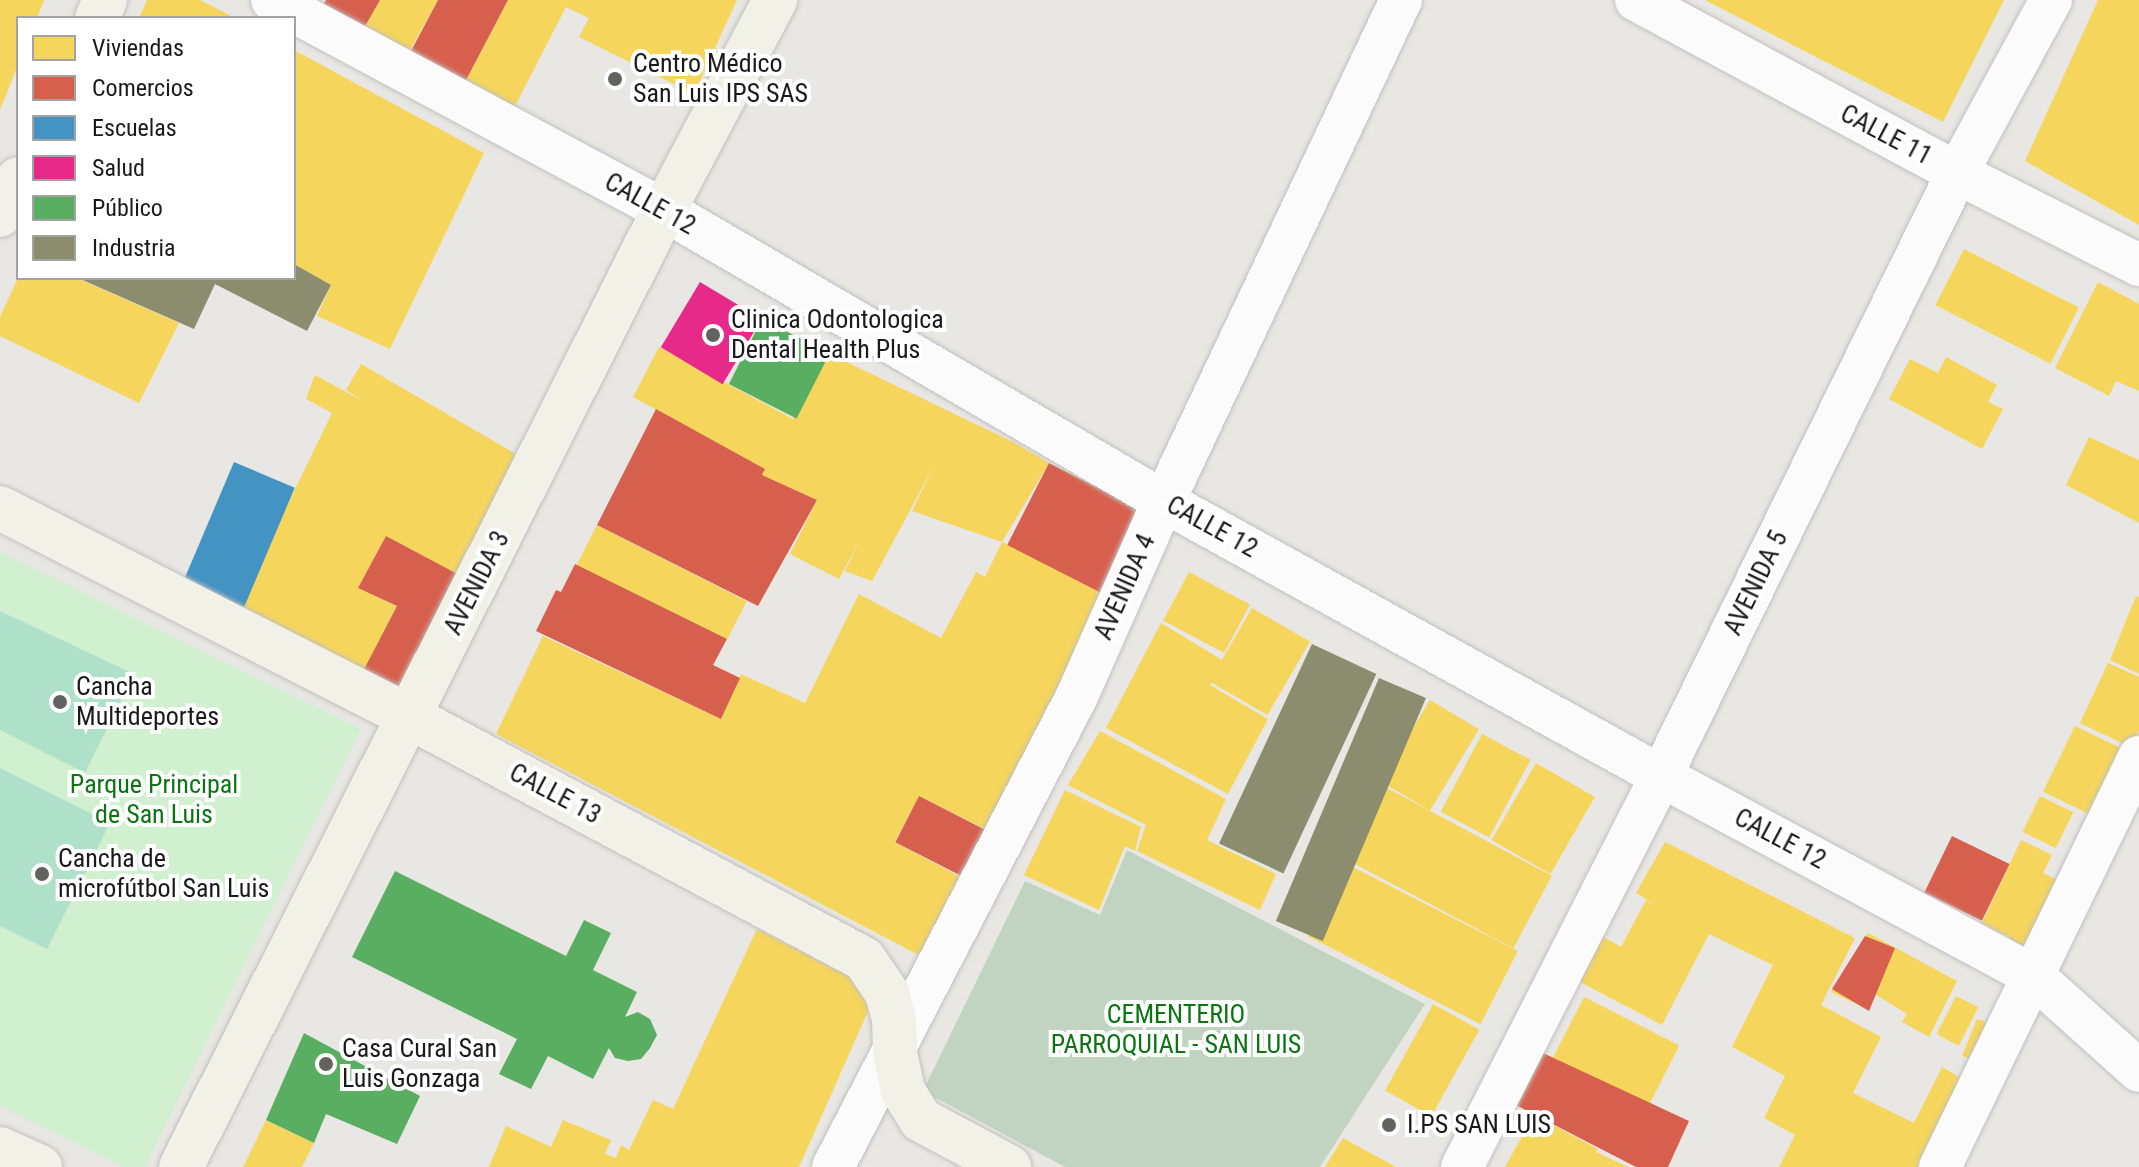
<!DOCTYPE html>
<html>
<head>
<meta charset="utf-8">
<style>
  body { margin:0 }
  #map { position:relative; width:2139px; height:1167px; overflow:hidden; background:#e9e7e3; font-family:"Roboto Condensed",sans-serif }
  div>[style] { position:absolute }
  [style*='--x'] { left:calc(var(--x)*1px); top:calc(var(--y)*1px); width:calc(var(--w)*1px); rotate:calc(var(--a)*1deg) }
  .cemetery>* { inset:0; background:#c1d4c1 }
  .park>* { inset:0; background:#d0f0cf }
  .pitch>* { inset:0; background:#aee0ca }
  .homes>* { inset:0; background:#f6d55c; transform-origin:0 0 }
  .shops>* { inset:0; background:#d6604d; transform-origin:0 0 }
  .schools>* { inset:0; background:#4393c3; transform-origin:0 0 }
  .health>* { inset:0; background:#e7298a; transform-origin:0 0 }
  .public>* { inset:0; background:#5aae61; transform-origin:0 0 }
  .industry>* { inset:0; background:#8c8c6e; transform-origin:0 0 }
  .roads { filter:drop-shadow(0 0 2px #c1c0bf) drop-shadow(0 0 2px #c1c0bf) }
  .street>* { height:42px; margin:-21px; padding:0 21px; transform-origin:21px; border-radius:21px; background:#fcfbfb }
  .secondary>* { height:44px; margin:-22px; padding:0 22px; transform-origin:22px; border-radius:22px; background:#f2f1e8 }
  .dots>* { width:22px; height:22px; translate:-50% -50%; box-sizing:border-box; border:4px solid #fff; border-radius:50% }
  span { translate:-50% -50%; white-space:nowrap; text-align:center; line-height:1.15; -webkit-text-stroke:8px #fff; paint-order:stroke }
  .poi-label { font-size:26px; color:#1a1a1a }
  .left { translate:0 -50%; text-align:left }
  .street-label { font-size:26px; color:#1a1a1a }
  .park-label { font-size:26px; color:#0d7413 }
  .legend { position:absolute; left:16px; top:16px; width:280px; height:264px; box-sizing:border-box; background:#fff; border:2px solid #a3a3a3; margin:0; padding:10px 14px; list-style:none; font-size:24px; color:#1a1a1a }
  .legend li { display:flex; align-items:center; gap:16px; height:40px }
  .legend b { width:40px; border:2px solid #a3a3a3 }
</style>
</head>
<body>
<div id="map">
  <div class="cemetery">
    <i style="clip-path:polygon(1127px 850px,1425px 1004px,1320px 1167px,1065px 1167px,923px 1091px,1025px 881px,1100px 915px)"></i>
  </div>
  <div class="park">
    <i style="clip-path:polygon(0 552px,361px 729px,145px 1167px,124px 1167px,0 1106px)"></i>
  </div>
  <div class="pitch">
    <i style="clip-path:polygon(0 611px,134px 674px,85px 773px,0 730px)"></i>
    <i style="clip-path:polygon(0 768px,110px 823px,47px 949px,0 926px)"></i>
  </div>
  <div class="homes">
    <i style="clip-path:polygon(0 0,44px 0,37px 18px,18px 18px,18px 65px,0 110px)"></i>
    <i style="clip-path:polygon(147px 0,200px 0,235px 18px,139px 18px)"></i>
    <i style="clip-path:polygon(380px 0,438px 0,404px 61px,359px 37px)"></i>
    <i style="clip-path:polygon(508px 0,737px 0,694px 94px,579px 37px,589px 18px,566px 7px,514px 108px,465px 82px)"></i>
    <i style="clip-path:polygon(1705px 0,2004px 0,1943px 122px)"></i>
    <i style="clip-path:polygon(2098px 0,2139px 0,2139px 225px,2025px 161px)"></i>
    <i style="clip-path:polygon(294px 50px,484px 153px,390px 349px,317px 316px,331px 285px,294px 264px)"></i>
    <i style="left:1964px;top:249px;width:129px;height:63px;rotate:27deg"></i>
    <i style="clip-path:polygon(18px 278px,77px 278px,179px 323px,139px 403px,0 336px,0 317px)"></i>
    <i style="clip-path:polygon(2098px 282px,2139px 304px,2139px 391px,2116px 381px,2109px 396px,2055px 368px)"></i>
    <i style="clip-path:polygon(659px 347px,793px 419px,830px 354px,1015px 443px,1049px 463px,1002px 542px,1117px 599px,999px 836px,919px 796px,895px 842px,974px 884px,932px 962px,496px 734px,543px 636px,721px 719px,741px 674px,805px 703px,859px 594px,941px 638px,976px 572px,985px 577px,1002px 542px,912px 511px,935px 464px,872px 581px,845px 571px,860px 540px,839px 579px,790px 554px,817px 500px,762px 475px,765px 469px,633px 397px)"></i>
    <i style="clip-path:polygon(1946px 357px,1997px 385px,1988px 402px,2003px 409px,1982px 449px,1889px 399px,1910px 359px,1938px 373px)"></i>
    <i style="clip-path:polygon(361px 364px,528px 461px,465px 578px,386px 536px,358px 588px,397px 606px,361px 675px,236px 611px,332px 413px,306px 399px,315px 375px,363px 401px,346px 390px)"></i>
    <i style="clip-path:polygon(2089px 437px,2139px 460px,2139px 523px,2066px 485px)"></i>
    <i style="left:597px;top:525px;width:168px;height:45px;rotate:27deg"></i>
    <i style="left:1189px;top:572px;width:69px;height:55px;rotate:28deg"></i>
    <i style="clip-path:polygon(2136px 596px,2139px 597px,2139px 674px,2110px 660px)"></i>
    <i style="left:1252px;top:608px;width:67px;height:85px;rotate:30deg"></i>
    <i style="clip-path:polygon(1161px 623px,1222px 660px,1210px 685px,1268px 719px,1228px 794px,1106px 728px)"></i>
    <i style="clip-path:polygon(2108px 663px,2139px 677px,2139px 730px,2132px 748px,2080px 723px)"></i>
    <i style="left:1430px;top:700px;width:57px;height:95px;rotate:31deg"></i>
    <i style="left:2075px;top:726px;width:55px;height:73px;rotate:26deg"></i>
    <i style="clip-path:polygon(1100px 731px,1226px 799px,1207px 840px,1276px 874px,1260px 910px,1137px 851px,1146px 825px,1068px 785px)"></i>
    <i style="left:1482px;top:734px;width:55px;height:88px;rotate:28deg"></i>
    <i style="left:1536px;top:763px;width:68px;height:89px;rotate:30deg"></i>
    <i style="left:1385px;top:787px;width:189px;height:82px;rotate:28deg"></i>
    <i style="clip-path:polygon(1065px 790px,1141px 827px,1135px 851px,1125px 846px,1099px 910px,1024px 875px)"></i>
    <i style="left:2040px;top:796px;width:37px;height:40px;rotate:26deg"></i>
    <i style="clip-path:polygon(2021px 840px,2052px 855px,2043px 873px,2070px 886px,2029px 969px,2002px 955px,2011px 938px,1982px 923px)"></i>
    <i style="clip-path:polygon(1665px 842px,1855px 938px,1821px 1005px,1881px 1037px,1853px 1093px,1914px 1123px,1942px 1067px,1966px 1081px,1974px 1060px,1962px 1056px,1977px 1019px,2000px 1026px,1931px 1167px,1779px 1167px,1795px 1135px,1764px 1118px,1785px 1076px,1732px 1047px,1773px 965px,1709px 934px,1662px 1025px,1578px 981px,1600px 935px,1621px 947px,1646px 900px,1659px 907px,1636px 893px)"></i>
    <i style="left:1345px;top:863px;width:194px;height:82px;rotate:27deg"></i>
    <i style="clip-path:polygon(757px 929px,877px 991px,799px 1167px,489px 1167px,506px 1126px,551px 1147px,563px 1120px,611px 1140px,605px 1154px,616px 1158px,621px 1145px,629px 1150px,653px 1100px,673px 1109px)"></i>
    <i style="clip-path:polygon(1868px 933px,1957px 981px,1929px 1037px,1902px 1022px,1907px 1014px,1875px 994px,1867px 1009px,1831px 992px)"></i>
    <i style="left:1956px;top:996px;width:25px;height:43px;rotate:27deg"></i>
    <i style="left:1584px;top:997px;width:107px;height:68px;rotate:27deg"></i>
    <i style="left:1433px;top:1004px;width:53px;height:99px;rotate:29deg"></i>
    <i style="clip-path:polygon(1534px 1115px,1598px 1149px,1596px 1152px,1628px 1167px,1505px 1167px)"></i>
    <i style="clip-path:polygon(266px 1120px,314px 1143px,302px 1167px,243px 1167px)"></i>
    <i style="clip-path:polygon(1343px 1138px,1396px 1167px,1325px 1167px)"></i>
  </div>
  <div class="shops">
    <i style="clip-path:polygon(326px 0,380px 0,359px 37px,318px 14px)"></i>
    <i style="clip-path:polygon(438px 0,508px 0,465px 82px,410px 53px)"></i>
    <i style="clip-path:polygon(656px 409px,765px 469px,762px 475px,817px 500px,758px 606px,597px 525px)"></i>
    <i style="left:1049px;top:463px;width:120px;height:92px;rotate:27deg"></i>
    <i style="clip-path:polygon(386px 536px,465px 578px,409px 699px,361px 675px,397px 606px,358px 588px)"></i>
    <i style="clip-path:polygon(575px 564px,727px 639px,713px 665px,740px 678px,721px 719px,536px 631px,556px 590px,561px 592px)"></i>
    <i style="left:919px;top:796px;width:89px;height:52px;rotate:27deg"></i>
    <i style="left:1952px;top:836px;width:64px;height:63px;rotate:26deg"></i>
    <i style="clip-path:polygon(1865px 936px,1895px 948px,1869px 1011px,1832px 989px)"></i>
    <i style="clip-path:polygon(1543px 1053px,1689px 1121px,1668px 1167px,1636px 1167px,1514px 1104px)"></i>
  </div>
  <div class="schools">
    <i style="left:234px;top:462px;width:66px;height:132px;rotate:23deg"></i>
  </div>
  <div class="health">
    <i style="left:700px;top:282px;width:72px;height:76px;rotate:31deg"></i>
  </div>
  <div class="public">
    <i style="left:762px;top:319px;width:76px;height:73px;rotate:27deg"></i>
    <i style="clip-path:polygon(395px 871px,566px 956px,584px 920px,611px 933px,593px 970px,637px 992px,625px 1017px,638px 1012px,650px 1019px,657px 1035px,650px 1048px,641px 1059px,628px 1061px,615px 1058px,609px 1048px,593px 1079px,548px 1056px,531px 1089px,499px 1074px,517px 1039px,352px 957px)"></i>
    <i style="clip-path:polygon(304px 1033px,420px 1096px,397px 1144px,326px 1114px,314px 1143px,266px 1120px)"></i>
  </div>
  <div class="industry">
    <i style="clip-path:polygon(294px 264px,331px 285px,307px 331px,215px 284px,194px 329px,78px 278px,294px 278px)"></i>
    <i style="left:1312px;top:644px;width:71px;height:220px;rotate:25deg"></i>
    <i style="left:1379px;top:678px;width:51px;height:264px;rotate:23deg"></i>
  </div>
  <div class="roads">
    <div class="street">
      <i style="--x:272;--y:0;--w:445;--a:28.2"></i>
      <i style="--x:664;--y:210;--w:580;--a:30.24"></i>
      <i style="--x:1165;--y:502;--w:567;--a:28.92"></i>
      <i style="--x:1661;--y:776;--w:420;--a:28.2"></i>
      <i style="--x:2031;--y:974;--w:145;--a:41.9"></i>
      <i style="--x:1636;--y:0;--w:365;--a:28.3"></i>
      <i style="--x:1957;--y:173;--w:204;--a:26.8"></i>
      <i style="--x:833;--y:1167;--w:530;--a:-62.61"></i>
      <i style="--x:1077;--y:696;--w:195;--a:-66.1"></i>
      <i style="--x:1156;--y:518;--w:573;--a:-64.69"></i>
      <i style="--x:1462;--y:1167;--w:439;--a:-63"></i>
      <i style="--x:1661;--y:776;--w:672;--a:-63.85"></i>
      <i style="--x:1957;--y:173;--w:197;--a:-61.5"></i>
      <i style="--x:1940;--y:1167;--w:456;--a:-64.1"></i>
    </div>
    <div class="secondary">
      <i style="--x:97;--y:18;--w:20;--a:-66"></i>
      <i style="--x:0;--y:215;--w:40;--a:-63.4"></i>
      <i style="--x:0;--y:508;--w:460;--a:27"></i>
      <i style="--x:410;--y:717;--w:514;--a:28.06"></i>
      <i style="--x:864;--y:959;--w:41;--a:55.9"></i>
      <i style="--x:887;--y:993;--w:27;--a:75"></i>
      <i style="--x:894;--y:1019;--w:34;--a:88"></i>
      <i style="--x:895;--y:1053;--w:39;--a:78"></i>
      <i style="--x:903;--y:1091;--w:34;--a:58"></i>
      <i style="--x:921;--y:1120;--w:100;--a:28.1"></i>
      <i style="--x:0;--y:1149;--w:44;--a:24.2"></i>
      <i style="--x:181;--y:1167;--w:1072;--a:-63.22"></i>
      <i style="--x:664;--y:210;--w:238;--a:-62.1"></i>
    </div>
  </div>
  <div class="dots">
    <i style="left:615px;top:79px;background:#626260"></i>
    <i style="left:713px;top:335px;background:#626260"></i>
    <i style="left:60px;top:702px;background:#626260"></i>
    <i style="left:42px;top:874px;background:#626260"></i>
    <i style="left:326px;top:1064px;background:#626260"></i>
    <i style="left:1389px;top:1125px;background:#626260"></i>
  </div>
  <div class="poi-label">
    <span class="left" style="left:633px;top:79px">Centro Médico<br>San Luis IPS SAS</span>
    <span class="left" style="left:731px;top:335px">Clinica Odontologica<br>Dental Health Plus</span>
    <span class="left" style="left:76px;top:702px">Cancha<br>Multideportes</span>
    <span class="left" style="left:58px;top:874px">Cancha de<br>microfútbol San Luis</span>
    <span class="left" style="left:342px;top:1064px">Casa Cural San<br>Luis Gonzaga</span>
    <span class="left" style="left:1407px;top:1125px">I.PS SAN LUIS</span>
  </div>
  <div class="street-label">
    <span style="left:1886px;top:135px;rotate:28deg">CALLE 11</span>
    <span style="left:650px;top:204px;rotate:29deg">CALLE 12</span>
    <span style="left:1212px;top:527px;rotate:29deg">CALLE 12</span>
    <span style="left:477px;top:583px;rotate:-63deg">AVENIDA 3</span>
    <span style="left:1756px;top:583px;rotate:-64deg">AVENIDA 5</span>
    <span style="left:1125px;top:587px;rotate:-66deg">AVENIDA 4</span>
    <span style="left:555px;top:794px;rotate:28deg">CALLE 13</span>
    <span style="left:1780px;top:839px;rotate:28deg">CALLE 12</span>
  </div>
  <div class="park-label">
    <span style="left:154px;top:800px">Parque Principal<br>de San Luis</span>
    <span style="left:1176px;top:1030px">CEMENTERIO<br>PARROQUIAL - SAN LUIS</span>
  </div>
  <ul class="legend">
  <li><b style="height:22px;background:#f6d55c"></b>Viviendas</li>
  <li><b style="height:22px;background:#d6604d"></b>Comercios</li>
  <li><b style="height:22px;background:#4393c3"></b>Escuelas</li>
  <li><b style="height:22px;background:#e7298a"></b>Salud</li>
  <li><b style="height:22px;background:#5aae61"></b>Público</li>
  <li><b style="height:22px;background:#8c8c6e"></b>Industria</li>
  </ul>
</div>
</body>
</html>
